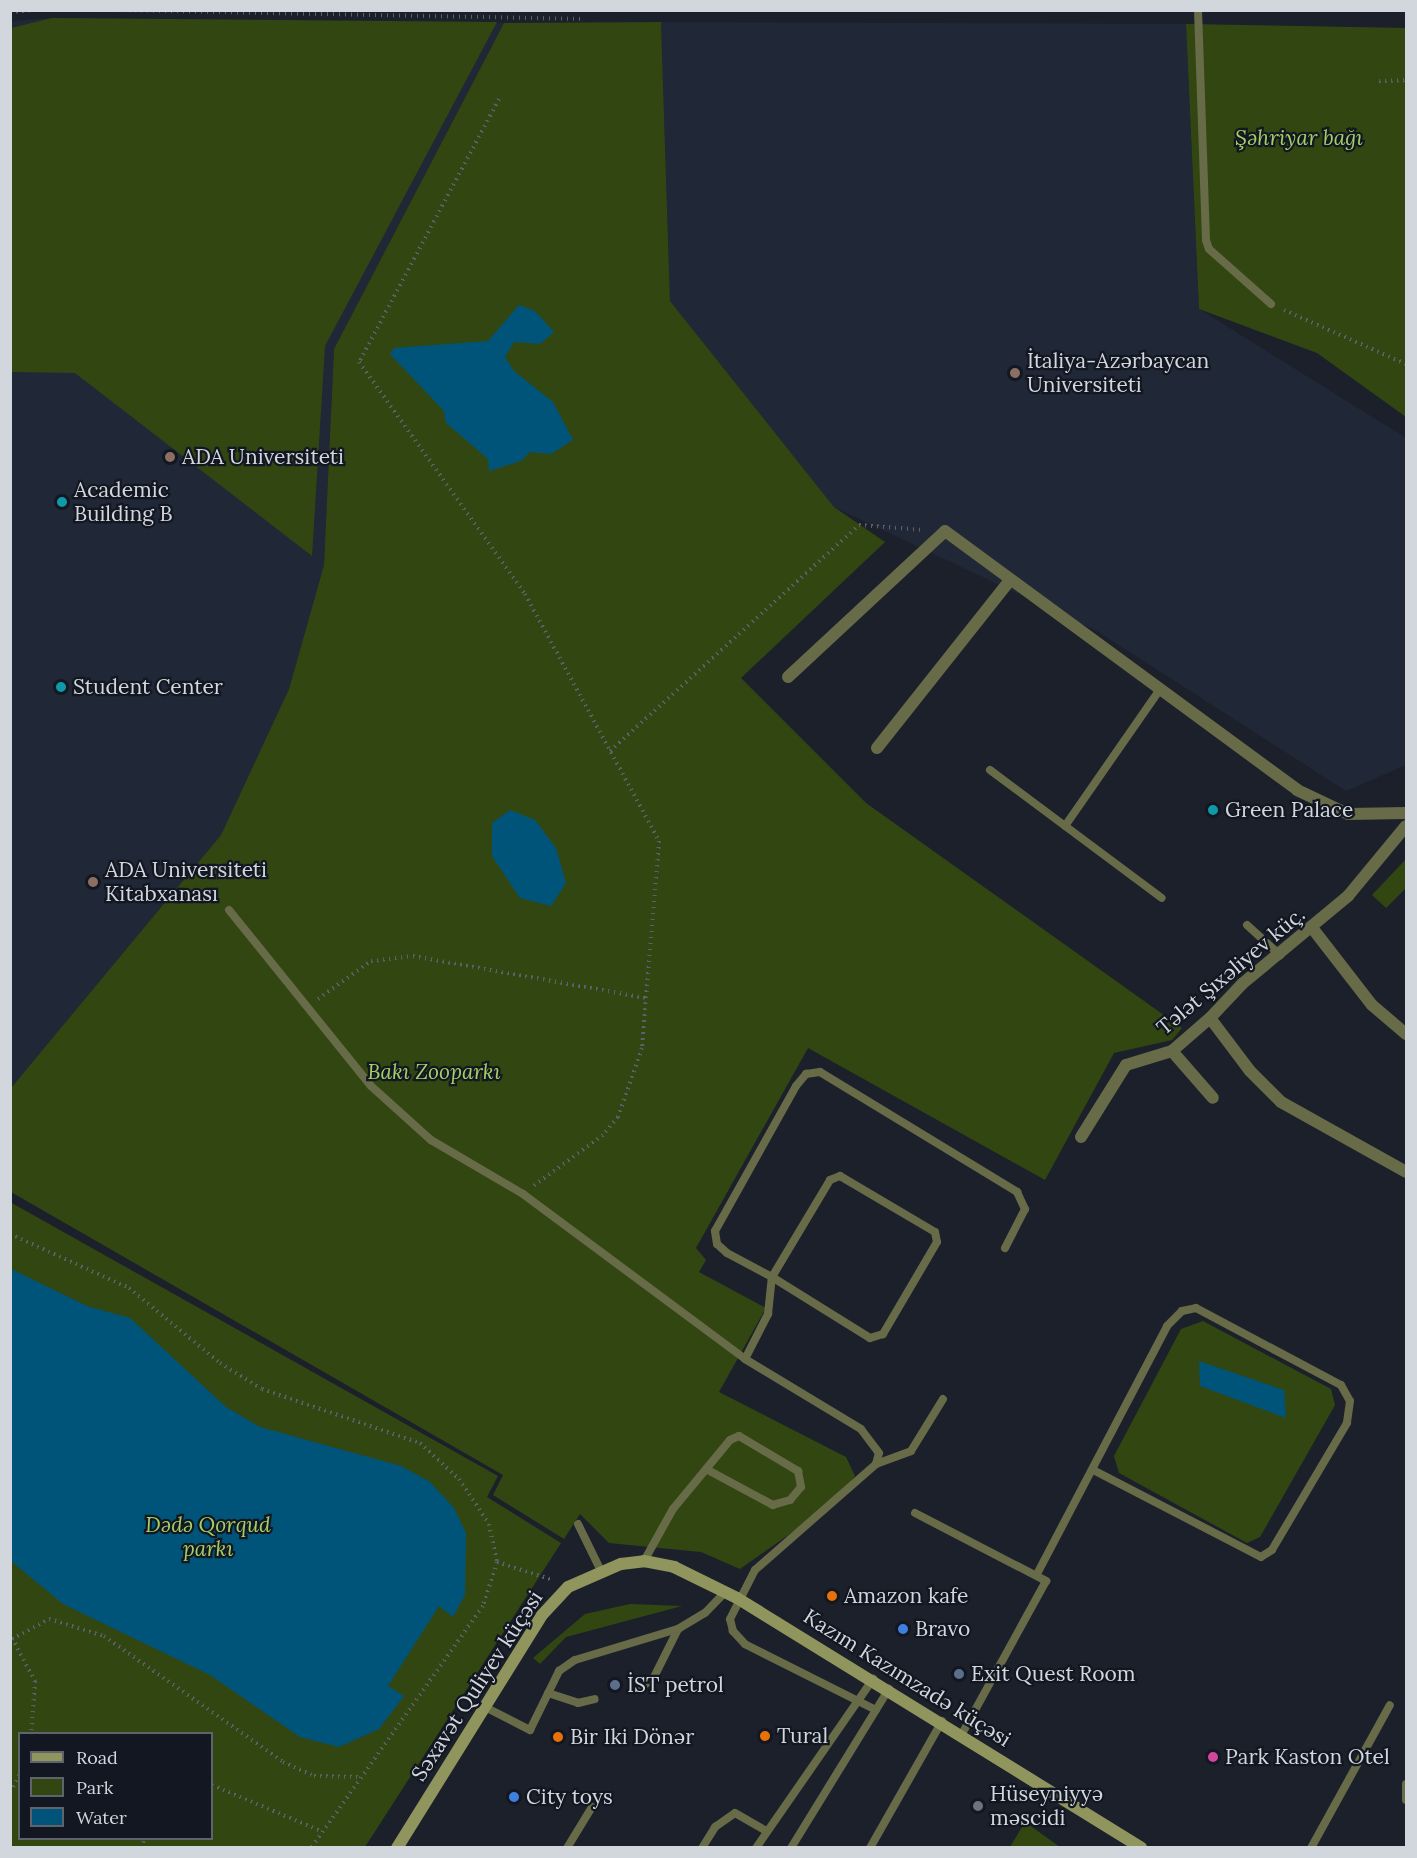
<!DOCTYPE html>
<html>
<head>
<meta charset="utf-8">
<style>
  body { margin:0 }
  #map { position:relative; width:1417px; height:1858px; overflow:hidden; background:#1c202a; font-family:Lora,serif }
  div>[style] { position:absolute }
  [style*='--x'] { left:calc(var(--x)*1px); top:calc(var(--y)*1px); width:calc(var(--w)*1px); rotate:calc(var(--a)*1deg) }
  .built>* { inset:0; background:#202737 }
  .green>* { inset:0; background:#324612 }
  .water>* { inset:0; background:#015479 }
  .path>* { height:4px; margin-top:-2px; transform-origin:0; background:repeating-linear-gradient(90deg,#5c6069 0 1.5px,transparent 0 6px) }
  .service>* { height:8px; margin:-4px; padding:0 4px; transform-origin:4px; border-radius:4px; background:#676b48 }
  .minor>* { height:12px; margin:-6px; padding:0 6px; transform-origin:6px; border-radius:6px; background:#676b48 }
  .secondary>* { height:12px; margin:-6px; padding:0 6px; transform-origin:6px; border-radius:6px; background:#8f955d }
  .dots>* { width:16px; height:16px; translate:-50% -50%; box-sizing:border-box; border:3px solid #131721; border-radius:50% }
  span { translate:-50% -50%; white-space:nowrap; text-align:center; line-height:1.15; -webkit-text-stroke:4.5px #131721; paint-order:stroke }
  .park-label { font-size:21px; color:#a3d066; font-style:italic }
  .poi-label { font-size:21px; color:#d2d6dd }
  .left { translate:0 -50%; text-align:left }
  .street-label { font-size:21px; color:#d2d6dd }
  .frame { position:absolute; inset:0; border:12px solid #d2d6dd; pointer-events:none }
  .legend { position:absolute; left:18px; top:1732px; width:195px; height:108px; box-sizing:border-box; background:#131721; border:2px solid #5f636c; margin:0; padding:8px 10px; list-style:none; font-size:18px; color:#d2d6dd }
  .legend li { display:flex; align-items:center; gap:12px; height:30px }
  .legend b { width:30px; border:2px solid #5f636c }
</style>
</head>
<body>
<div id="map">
  <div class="built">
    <i style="clip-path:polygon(52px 18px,504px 23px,334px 349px,324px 565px,289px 689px,221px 835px,11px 1088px,11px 21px)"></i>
    <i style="clip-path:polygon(661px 22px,1186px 24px,1199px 309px,1406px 438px,1406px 765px,1346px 791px,1097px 631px,834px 507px,670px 301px)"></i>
  </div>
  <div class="green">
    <i style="clip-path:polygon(52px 18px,497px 22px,325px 346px,312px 556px,75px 373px,11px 372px,11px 28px)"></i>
    <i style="clip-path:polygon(661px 22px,670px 301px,834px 507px,885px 542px,741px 678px,866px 803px,1182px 1028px,1172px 1040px,1114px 1053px,1045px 1180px,808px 1048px,696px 1248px,706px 1260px,699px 1272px,766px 1308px,719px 1392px,846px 1457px,855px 1476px,835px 1502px,740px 1569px,701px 1552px,609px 1543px,580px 1514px,564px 1539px,493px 1495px,503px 1475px,11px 1192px,11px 1088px,221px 835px,289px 689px,324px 565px,334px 349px,504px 23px)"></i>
    <i style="clip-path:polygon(1186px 24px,1406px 28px,1406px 417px,1317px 353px,1199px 309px)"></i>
    <i style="clip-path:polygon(1406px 859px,1406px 888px,1386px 908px,1372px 895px)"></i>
    <i style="clip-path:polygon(evenodd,10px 1202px,498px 1476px,487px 1497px,561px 1543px,365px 1847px,11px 1847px,10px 1202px,20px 1734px,212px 1734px,212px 1838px,20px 1838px,20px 1734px)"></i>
    <i style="clip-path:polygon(1203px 1321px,1331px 1389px,1335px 1405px,1260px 1537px,1247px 1543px,1119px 1473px,1114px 1456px,1181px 1329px)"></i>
    <i style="clip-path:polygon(630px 1604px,682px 1606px,566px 1637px,540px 1664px,533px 1658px,585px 1614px)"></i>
    <i style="clip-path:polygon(1025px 1822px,1060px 1847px,1010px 1847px)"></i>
  </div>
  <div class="water">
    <i style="clip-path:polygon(519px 305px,535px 311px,554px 332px,540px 344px,514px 342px,505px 357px,514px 371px,553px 402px,573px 440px,551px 454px,530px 452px,521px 461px,489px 471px,488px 459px,446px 423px,444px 411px,390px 354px,394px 348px,488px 341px)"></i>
    <i style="clip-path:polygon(510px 810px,535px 820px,556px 848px,566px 883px,551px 906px,520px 898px,492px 856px,492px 823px)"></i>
    <i style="clip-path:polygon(11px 1269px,87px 1306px,130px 1318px,226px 1407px,260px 1427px,401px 1466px,430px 1482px,454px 1508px,466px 1533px,465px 1595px,453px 1617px,439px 1606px,388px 1686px,404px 1696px,379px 1729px,339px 1747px,300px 1737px,210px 1675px,63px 1604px,11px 1561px)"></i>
    <i style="clip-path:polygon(1199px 1361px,1284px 1390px,1286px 1418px,1200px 1386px)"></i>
  </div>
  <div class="path">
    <i style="--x:117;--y:10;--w:466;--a:1.1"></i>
    <i style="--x:10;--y:12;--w:25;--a:-5"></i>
    <i style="--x:1379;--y:81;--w:27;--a:-2"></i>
    <i style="--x:499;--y:99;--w:298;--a:118"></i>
    <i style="--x:359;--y:362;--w:285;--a:54.4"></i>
    <i style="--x:525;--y:594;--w:281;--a:61.5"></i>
    <i style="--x:659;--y:841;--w:208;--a:94.7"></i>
    <i style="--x:642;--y:1048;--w:73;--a:109.2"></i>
    <i style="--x:618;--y:1117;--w:23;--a:130"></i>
    <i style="--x:603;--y:1135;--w:87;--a:143.9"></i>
    <i style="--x:1284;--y:310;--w:133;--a:23.9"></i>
    <i style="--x:610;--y:751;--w:336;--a:-42.2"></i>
    <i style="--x:859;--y:525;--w:64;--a:4.5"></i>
    <i style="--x:318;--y:999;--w:65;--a:-35.6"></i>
    <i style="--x:371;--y:961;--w:42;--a:-6.8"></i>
    <i style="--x:413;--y:956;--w:237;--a:10.2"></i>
    <i style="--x:10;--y:1234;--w:131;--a:24.4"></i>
    <i style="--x:129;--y:1288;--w:118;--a:39.5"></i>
    <i style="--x:220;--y:1363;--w:49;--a:31.8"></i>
    <i style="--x:262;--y:1389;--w:167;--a:18.9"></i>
    <i style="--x:420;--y:1443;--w:53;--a:42.7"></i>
    <i style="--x:459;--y:1479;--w:54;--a:56.3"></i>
    <i style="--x:489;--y:1524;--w:39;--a:78"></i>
    <i style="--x:497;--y:1562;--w:46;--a:107.7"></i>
    <i style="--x:483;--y:1606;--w:297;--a:125.4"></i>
    <i style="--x:497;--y:1562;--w:59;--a:17.8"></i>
    <i style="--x:12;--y:1638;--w:49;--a:61.9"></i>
    <i style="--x:35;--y:1681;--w:53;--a:94.3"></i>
    <i style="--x:12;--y:1639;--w:42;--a:-28.4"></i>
    <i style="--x:49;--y:1619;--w:58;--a:17.2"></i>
    <i style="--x:104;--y:1636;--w:219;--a:35.1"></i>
    <i style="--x:283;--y:1762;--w:34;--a:24"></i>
    <i style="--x:314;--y:1776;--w:46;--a:1.2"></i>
    <i style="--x:212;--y:1785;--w:118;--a:22.9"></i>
    <i style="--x:10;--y:1792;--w:21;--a:-61"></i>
    <i style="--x:141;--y:1848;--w:11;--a:-68"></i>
  </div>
  <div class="service">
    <i style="--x:1198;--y:10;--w:230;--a:88"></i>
    <i style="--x:1206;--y:240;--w:9;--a:72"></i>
    <i style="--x:1209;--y:249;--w:83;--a:41.6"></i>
    <i style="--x:990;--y:770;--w:214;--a:36.7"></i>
    <i style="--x:1065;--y:826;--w:163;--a:-55.2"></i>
    <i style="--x:229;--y:910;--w:226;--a:51.1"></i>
    <i style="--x:371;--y:1086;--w:81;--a:42"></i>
    <i style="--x:431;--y:1140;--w:107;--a:30.4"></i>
    <i style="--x:523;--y:1194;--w:277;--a:36.6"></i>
    <i style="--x:1247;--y:925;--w:45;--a:42.3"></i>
    <i style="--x:876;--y:1464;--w:37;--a:-20"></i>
    <i style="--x:911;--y:1451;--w:61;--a:-58.4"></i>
    <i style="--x:915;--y:1513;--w:148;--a:27.4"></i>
    <i style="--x:1046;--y:1581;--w:175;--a:118.8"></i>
    <i style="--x:578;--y:1524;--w:52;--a:63.9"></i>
    <i style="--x:644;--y:1561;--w:60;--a:-60.9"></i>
    <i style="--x:673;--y:1509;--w:89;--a:-50.4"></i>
    <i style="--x:730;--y:1440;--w:10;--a:-24"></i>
    <i style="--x:739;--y:1436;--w:69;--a:30.7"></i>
    <i style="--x:798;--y:1471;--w:16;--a:79"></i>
    <i style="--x:801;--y:1487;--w:17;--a:130"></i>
    <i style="--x:790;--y:1500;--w:18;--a:164"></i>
    <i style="--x:773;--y:1505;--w:76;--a:-151.8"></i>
    <i style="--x:1037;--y:1574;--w:280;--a:-62.3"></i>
    <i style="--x:1167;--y:1326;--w:21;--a:-45"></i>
    <i style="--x:1182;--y:1311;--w:14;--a:-12"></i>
    <i style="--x:1196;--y:1308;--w:164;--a:28"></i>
    <i style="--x:1341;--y:1385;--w:18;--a:61"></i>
    <i style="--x:1350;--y:1401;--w:22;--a:98"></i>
    <i style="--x:1347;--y:1423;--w:147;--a:120.6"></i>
    <i style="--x:1272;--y:1550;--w:13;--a:148"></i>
    <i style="--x:1261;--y:1557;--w:189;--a:-152.6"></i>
    <i style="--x:637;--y:1690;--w:19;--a:-35"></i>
    <i style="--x:653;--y:1679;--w:56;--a:-63.4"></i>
    <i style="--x:548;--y:1693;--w:32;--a:18"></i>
    <i style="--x:578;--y:1703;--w:17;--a:-13"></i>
    <i style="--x:483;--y:1706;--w:53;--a:27.1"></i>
    <i style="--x:530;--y:1730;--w:66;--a:-63.8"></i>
    <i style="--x:559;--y:1671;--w:19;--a:-35"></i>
    <i style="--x:575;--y:1660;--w:108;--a:-16.8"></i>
    <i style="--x:678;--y:1629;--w:31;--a:-31"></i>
    <i style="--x:705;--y:1613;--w:29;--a:-46"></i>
    <i style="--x:876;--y:1710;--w:147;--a:-153.3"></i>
    <i style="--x:745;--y:1644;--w:18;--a:-133"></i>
    <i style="--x:733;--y:1631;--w:12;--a:-104"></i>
    <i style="--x:730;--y:1619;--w:55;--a:-63"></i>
    <i style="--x:755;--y:1570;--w:161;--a:-41.2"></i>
    <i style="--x:876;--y:1464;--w:11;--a:-75"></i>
    <i style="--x:879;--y:1453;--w:30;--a:-127"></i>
    <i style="--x:861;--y:1429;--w:135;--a:-148.9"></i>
    <i style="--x:745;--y:1359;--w:51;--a:-62.9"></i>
    <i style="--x:768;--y:1314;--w:37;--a:-84"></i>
    <i style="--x:772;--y:1277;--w:113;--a:-59.1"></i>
    <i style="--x:830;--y:1180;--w:11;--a:-22"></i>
    <i style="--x:840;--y:1176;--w:110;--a:30.5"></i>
    <i style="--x:935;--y:1232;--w:10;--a:79"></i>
    <i style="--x:937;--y:1242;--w:107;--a:120.4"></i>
    <i style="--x:883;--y:1334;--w:14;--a:163"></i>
    <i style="--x:870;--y:1338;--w:115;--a:-148.1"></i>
    <i style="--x:772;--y:1277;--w:51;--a:-151.9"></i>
    <i style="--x:727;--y:1253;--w:13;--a:-138"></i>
    <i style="--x:717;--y:1244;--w:13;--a:-99"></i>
    <i style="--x:715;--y:1231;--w:166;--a:-60.8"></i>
    <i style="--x:796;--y:1086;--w:16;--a:-50"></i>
    <i style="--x:806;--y:1074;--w:14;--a:-8"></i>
    <i style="--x:820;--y:1072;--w:231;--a:31.3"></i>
    <i style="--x:1017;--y:1192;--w:19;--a:65"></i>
    <i style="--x:1025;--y:1209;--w:44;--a:117.1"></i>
    <i style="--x:1406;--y:1784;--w:16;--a:90"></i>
    <i style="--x:567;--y:1848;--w:48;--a:-58.6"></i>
    <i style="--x:702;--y:1848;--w:25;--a:-58"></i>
    <i style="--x:715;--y:1827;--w:24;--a:-35"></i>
    <i style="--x:735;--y:1813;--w:36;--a:30"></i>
    <i style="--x:756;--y:1848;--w:206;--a:-55.3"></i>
    <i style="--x:791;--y:1848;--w:187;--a:-58.4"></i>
    <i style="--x:870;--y:1848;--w:146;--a:-60.4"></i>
    <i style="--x:1311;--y:1848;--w:163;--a:-61.1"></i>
  </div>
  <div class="minor">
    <i style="--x:788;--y:677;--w:214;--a:-42.9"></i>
    <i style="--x:945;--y:531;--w:437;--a:36.3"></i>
    <i style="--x:1297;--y:790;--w:56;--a:25.2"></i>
    <i style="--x:1348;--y:814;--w:58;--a:-1"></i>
    <i style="--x:877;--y:748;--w:214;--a:-51.6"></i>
    <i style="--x:1313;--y:929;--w:96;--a:52.2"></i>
    <i style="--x:1372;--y:1005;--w:45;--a:40.5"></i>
    <i style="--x:1210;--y:1018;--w:66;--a:53"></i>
    <i style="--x:1250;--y:1071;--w:44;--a:45"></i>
    <i style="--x:1281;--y:1102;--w:143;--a:29.2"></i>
    <i style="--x:1172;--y:1051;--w:62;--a:48.9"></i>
    <i style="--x:1081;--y:1137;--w:85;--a:-58"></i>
    <i style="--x:1126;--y:1065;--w:48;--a:-16.9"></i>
    <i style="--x:1172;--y:1051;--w:50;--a:-41"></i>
    <i style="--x:1210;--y:1018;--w:47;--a:-46.7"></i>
    <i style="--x:1242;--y:984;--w:138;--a:-39.7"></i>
    <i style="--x:1348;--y:896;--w:91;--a:-50.4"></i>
  </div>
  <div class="secondary">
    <i style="--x:397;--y:1848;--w:274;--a:-58.1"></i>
    <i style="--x:542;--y:1615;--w:38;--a:-47"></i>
    <i style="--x:568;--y:1587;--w:58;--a:-23.5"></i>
    <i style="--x:621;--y:1564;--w:23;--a:-7"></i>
    <i style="--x:644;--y:1561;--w:31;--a:11"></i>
    <i style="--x:674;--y:1567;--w:70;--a:26.2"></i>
    <i style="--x:737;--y:1598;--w:475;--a:31.7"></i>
  </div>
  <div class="dots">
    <i style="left:1015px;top:373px;background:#8d6e63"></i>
    <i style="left:170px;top:457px;background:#8d6e63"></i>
    <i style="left:62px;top:502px;background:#0f9aa8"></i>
    <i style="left:61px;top:687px;background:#0f9aa8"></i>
    <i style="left:1213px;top:810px;background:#0f9aa8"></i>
    <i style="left:93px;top:882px;background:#8d6e63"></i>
    <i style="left:832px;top:1596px;background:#e8710a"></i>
    <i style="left:903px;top:1629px;background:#3f7fe0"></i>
    <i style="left:959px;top:1674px;background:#5c6f8a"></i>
    <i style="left:615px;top:1685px;background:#5c6f8a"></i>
    <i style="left:765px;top:1736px;background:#e8710a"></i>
    <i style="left:558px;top:1737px;background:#e8710a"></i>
    <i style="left:1213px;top:1757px;background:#d1479c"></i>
    <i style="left:514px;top:1797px;background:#3f7fe0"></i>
    <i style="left:978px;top:1806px;background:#6b7280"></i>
  </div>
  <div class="park-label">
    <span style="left:1299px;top:138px">Şəhriyar bağı</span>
    <span style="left:434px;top:1072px">Bakı Zooparkı</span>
    <span style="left:208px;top:1537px">Dədə Qorqud<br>parkı</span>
  </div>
  <div class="poi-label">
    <span class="left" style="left:1027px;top:373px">İtaliya-Azərbaycan<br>Universiteti</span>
    <span class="left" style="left:182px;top:457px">ADA Universiteti</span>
    <span class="left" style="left:74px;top:502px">Academic<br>Building B</span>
    <span class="left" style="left:73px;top:687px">Student Center</span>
    <span class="left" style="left:1225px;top:810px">Green Palace</span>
    <span class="left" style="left:105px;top:882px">ADA Universiteti<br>Kitabxanası</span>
    <span class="left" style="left:844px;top:1596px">Amazon kafe</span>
    <span class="left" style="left:915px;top:1629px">Bravo</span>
    <span class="left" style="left:971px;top:1674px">Exit Quest Room</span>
    <span class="left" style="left:627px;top:1685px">İST petrol</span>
    <span class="left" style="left:777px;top:1736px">Tural</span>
    <span class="left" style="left:570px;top:1737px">Bir Iki Dönər</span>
    <span class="left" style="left:1225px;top:1757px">Park Kaston Otel</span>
    <span class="left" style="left:990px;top:1806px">Hüseyniyyə<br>məscidi</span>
    <span class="left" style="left:526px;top:1797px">City toys</span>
  </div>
  <div class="street-label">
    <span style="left:1231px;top:971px;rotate:-40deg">Tələt Şıxəliyev küç.</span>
    <span style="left:907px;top:1678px;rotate:32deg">Kazım Kazımzadə küçəsi</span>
    <span style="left:477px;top:1686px;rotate:-57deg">Səxavət Quliyev küçəsi</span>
  </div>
  <div class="frame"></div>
  <ul class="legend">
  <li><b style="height:8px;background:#8f955d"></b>Road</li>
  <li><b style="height:16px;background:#324612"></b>Park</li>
  <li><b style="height:16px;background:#015479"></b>Water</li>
  </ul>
</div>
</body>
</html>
